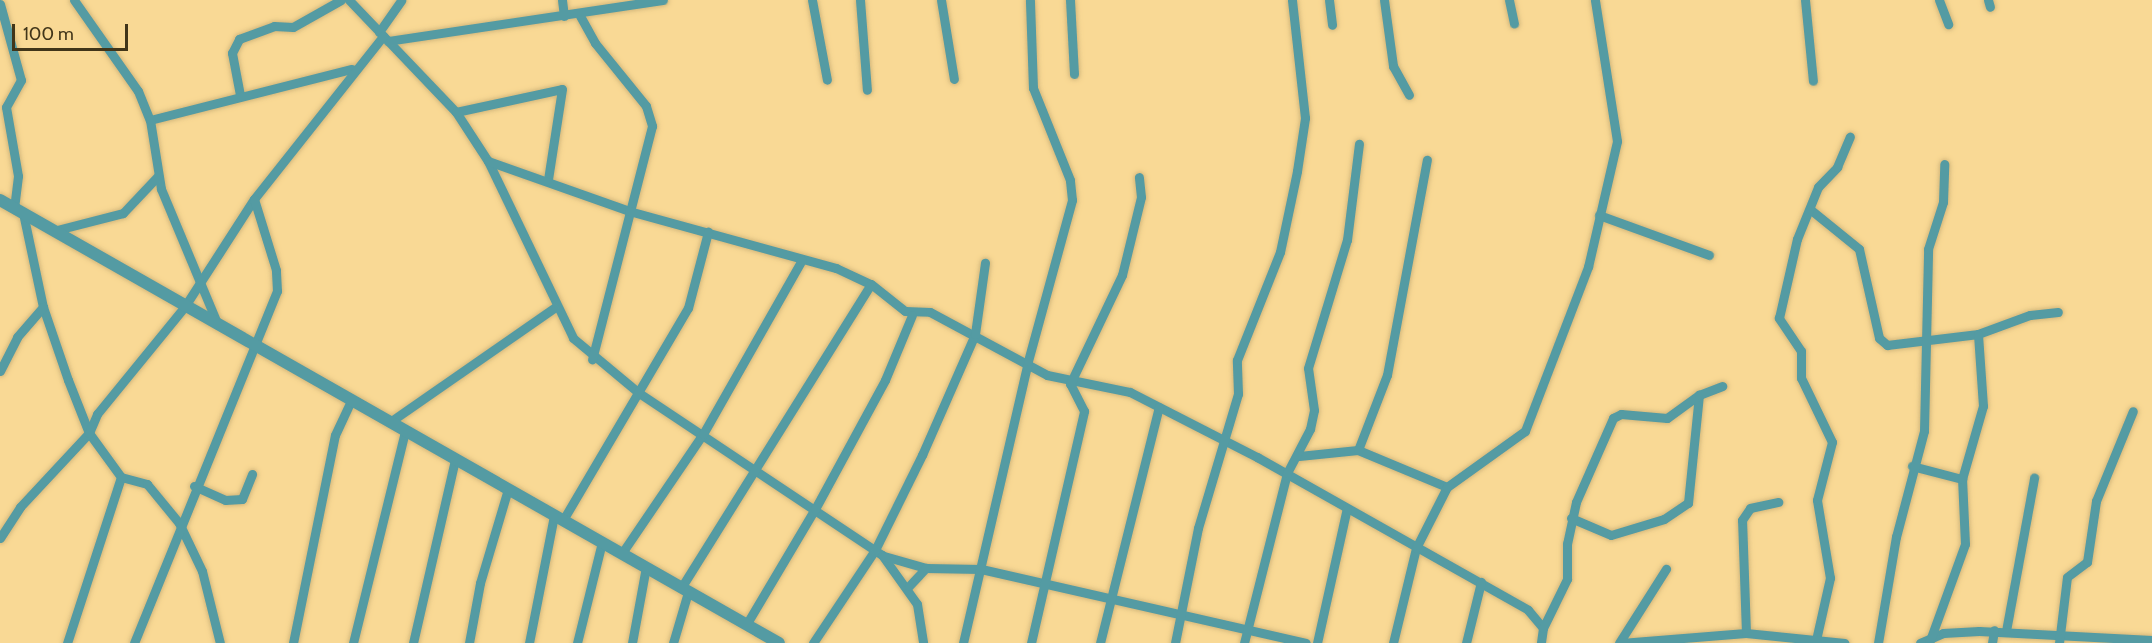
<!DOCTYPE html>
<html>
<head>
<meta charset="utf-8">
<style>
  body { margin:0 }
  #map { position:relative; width:2152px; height:643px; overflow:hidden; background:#f9d995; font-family:Cabin,sans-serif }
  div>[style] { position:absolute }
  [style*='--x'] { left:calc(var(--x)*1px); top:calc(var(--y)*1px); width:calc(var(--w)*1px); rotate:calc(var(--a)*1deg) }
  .roads { filter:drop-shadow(0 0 2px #d4b87c) drop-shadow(0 0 2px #d4b87c) }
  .minor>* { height:9px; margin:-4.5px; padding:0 4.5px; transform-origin:4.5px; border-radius:4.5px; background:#549ba3 }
  .tertiary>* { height:12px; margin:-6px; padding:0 6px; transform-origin:6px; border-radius:6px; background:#549ba3 }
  span { translate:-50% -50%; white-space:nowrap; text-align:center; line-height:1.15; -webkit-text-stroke:4.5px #f9d995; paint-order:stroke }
  .scale { position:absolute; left:12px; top:24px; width:116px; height:27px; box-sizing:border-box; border:3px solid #413519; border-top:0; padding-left:8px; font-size:18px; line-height:21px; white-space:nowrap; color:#413519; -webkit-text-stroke:4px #f9d995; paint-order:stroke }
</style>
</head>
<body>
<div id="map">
  <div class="roads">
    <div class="minor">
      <i style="--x:74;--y:0;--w:111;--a:54.9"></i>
      <i style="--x:138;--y:91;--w:31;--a:68"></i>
      <i style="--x:150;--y:120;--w:70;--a:80.9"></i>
      <i style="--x:161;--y:189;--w:147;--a:67.3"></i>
      <i style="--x:349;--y:0;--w:155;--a:46.3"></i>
      <i style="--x:456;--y:112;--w:59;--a:56.9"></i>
      <i style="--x:488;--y:161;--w:196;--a:64.3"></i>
      <i style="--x:573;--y:338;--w:86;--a:39.8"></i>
      <i style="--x:639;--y:393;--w:292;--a:33.7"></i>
      <i style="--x:882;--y:555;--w:60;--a:54.5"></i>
      <i style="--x:917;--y:604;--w:39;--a:81"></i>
      <i style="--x:562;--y:0;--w:16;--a:83"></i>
      <i style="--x:812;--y:0;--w:81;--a:79.4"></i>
      <i style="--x:860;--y:0;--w:90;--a:85.6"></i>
      <i style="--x:941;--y:0;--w:80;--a:80.7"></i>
      <i style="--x:1070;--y:0;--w:74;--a:86.9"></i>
      <i style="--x:1329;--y:0;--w:25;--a:83"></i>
      <i style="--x:1384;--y:0;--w:67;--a:82.2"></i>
      <i style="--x:1393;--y:66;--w:33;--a:61"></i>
      <i style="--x:1509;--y:0;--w:24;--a:78"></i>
      <i style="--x:1805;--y:0;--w:81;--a:84.4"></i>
      <i style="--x:1939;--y:0;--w:26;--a:69"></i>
      <i style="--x:1988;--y:0;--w:7;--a:74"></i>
      <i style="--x:0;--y:4;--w:79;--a:74.6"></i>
      <i style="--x:21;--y:80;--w:31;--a:119"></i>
      <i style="--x:6;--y:107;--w:70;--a:80.1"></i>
      <i style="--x:18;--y:176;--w:32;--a:97"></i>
      <i style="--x:579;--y:14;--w:33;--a:61"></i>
      <i style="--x:595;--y:43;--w:81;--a:51"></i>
      <i style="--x:646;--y:106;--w:21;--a:73"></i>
      <i style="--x:652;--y:126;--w:241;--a:104.4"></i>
      <i style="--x:379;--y:32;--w:39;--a:-55"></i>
      <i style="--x:388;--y:41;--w:278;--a:-8.5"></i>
      <i style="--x:240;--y:95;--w:43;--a:-100.8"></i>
      <i style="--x:232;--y:53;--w:16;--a:-63"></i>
      <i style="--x:239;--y:39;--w:37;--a:-20"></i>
      <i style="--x:274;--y:26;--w:19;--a:3"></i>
      <i style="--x:293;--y:27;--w:55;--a:-29.4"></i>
      <i style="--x:456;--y:112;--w:108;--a:-12.2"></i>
      <i style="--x:562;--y:89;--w:91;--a:98.8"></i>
      <i style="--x:150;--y:120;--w:208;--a:-14.2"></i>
      <i style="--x:488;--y:161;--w:150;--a:19.5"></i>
      <i style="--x:629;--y:211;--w:215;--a:15.4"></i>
      <i style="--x:836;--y:268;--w:38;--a:25"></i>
      <i style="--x:871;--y:284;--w:43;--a:38.5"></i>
      <i style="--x:905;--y:311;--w:25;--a:2"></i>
      <i style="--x:930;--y:312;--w:133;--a:28.3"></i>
      <i style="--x:1047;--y:375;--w:85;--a:11.6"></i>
      <i style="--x:1130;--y:392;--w:143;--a:27.1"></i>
      <i style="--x:1257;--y:457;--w:311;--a:29.4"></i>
      <i style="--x:1528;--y:610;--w:23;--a:50"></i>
      <i style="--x:1543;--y:628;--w:15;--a:98"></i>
      <i style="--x:1811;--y:210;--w:62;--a:39.1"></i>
      <i style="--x:1859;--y:249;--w:91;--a:77.3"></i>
      <i style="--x:1879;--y:338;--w:11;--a:41"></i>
      <i style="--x:1887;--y:345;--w:92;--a:-6.9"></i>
      <i style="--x:1978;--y:334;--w:55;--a:-20.1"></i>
      <i style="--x:2030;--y:315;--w:28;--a:-6"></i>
      <i style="--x:23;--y:213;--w:96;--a:78"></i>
      <i style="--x:43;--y:307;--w:77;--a:71.1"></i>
      <i style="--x:68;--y:380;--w:57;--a:68.4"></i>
      <i style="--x:89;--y:433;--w:54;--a:54"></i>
      <i style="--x:121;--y:477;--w:175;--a:108"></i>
      <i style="--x:1599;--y:215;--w:117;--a:20"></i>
      <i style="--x:53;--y:231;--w:72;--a:-14.4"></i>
      <i style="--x:123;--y:213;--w:51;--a:-46.6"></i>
      <i style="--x:0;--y:371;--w:38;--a:-63"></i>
      <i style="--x:17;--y:337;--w:40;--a:-49"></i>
      <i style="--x:390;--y:422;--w:200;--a:-34.8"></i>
      <i style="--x:1358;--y:450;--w:80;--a:-68.9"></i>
      <i style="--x:1387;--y:375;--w:219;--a:-79.5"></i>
      <i style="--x:1299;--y:456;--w:59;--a:-5.8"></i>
      <i style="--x:1358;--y:450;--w:96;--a:22.6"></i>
      <i style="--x:1912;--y:466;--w:52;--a:14.6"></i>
      <i style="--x:121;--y:477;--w:27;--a:15"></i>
      <i style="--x:147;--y:484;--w:50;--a:50.6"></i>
      <i style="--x:179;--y:523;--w:53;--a:64.4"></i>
      <i style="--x:202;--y:571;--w:74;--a:76"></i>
      <i style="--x:194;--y:486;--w:34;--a:24"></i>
      <i style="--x:225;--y:500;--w:17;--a:-3"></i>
      <i style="--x:242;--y:499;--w:27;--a:-68"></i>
      <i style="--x:1571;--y:518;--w:43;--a:23"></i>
      <i style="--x:1611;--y:535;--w:55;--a:-16.8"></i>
      <i style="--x:1664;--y:519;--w:29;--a:-34"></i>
      <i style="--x:1688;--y:503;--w:109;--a:-84.2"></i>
      <i style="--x:563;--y:520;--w:246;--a:-59.5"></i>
      <i style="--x:688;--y:308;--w:79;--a:-75.3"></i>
      <i style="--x:0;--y:538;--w:37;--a:-57"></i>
      <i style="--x:20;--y:507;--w:101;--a:-47"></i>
      <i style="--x:89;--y:433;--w:21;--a:-67"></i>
      <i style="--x:97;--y:414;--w:139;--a:-50.8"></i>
      <i style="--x:185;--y:306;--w:127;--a:-57.2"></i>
      <i style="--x:254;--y:199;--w:208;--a:-51.6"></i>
      <i style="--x:622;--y:553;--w:144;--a:-55.8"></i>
      <i style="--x:703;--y:434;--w:200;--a:-60.4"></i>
      <i style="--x:884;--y:556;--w:44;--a:15.9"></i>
      <i style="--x:926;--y:568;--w:55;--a:1"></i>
      <i style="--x:981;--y:569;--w:333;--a:12.8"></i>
      <i style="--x:909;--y:586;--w:25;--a:-47"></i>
      <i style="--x:681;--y:588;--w:358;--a:-58"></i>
      <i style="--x:746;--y:625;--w:135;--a:-59.3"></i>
      <i style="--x:815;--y:509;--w:147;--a:-61.5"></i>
      <i style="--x:885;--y:380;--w:70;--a:-67.4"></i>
      <i style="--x:1543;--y:628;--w:55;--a:-63.9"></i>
      <i style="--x:1567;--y:579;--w:35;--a:-90"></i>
      <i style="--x:1567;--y:544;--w:43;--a:-77.9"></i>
      <i style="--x:1576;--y:502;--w:92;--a:-66.2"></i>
      <i style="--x:1613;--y:418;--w:9;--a:-27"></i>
      <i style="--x:1621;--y:414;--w:46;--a:5"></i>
      <i style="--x:1667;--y:418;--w:39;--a:-36"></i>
      <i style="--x:1699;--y:395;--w:25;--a:-21"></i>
      <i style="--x:2006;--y:631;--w:156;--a:-79.6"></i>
      <i style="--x:1746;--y:633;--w:113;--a:-92"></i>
      <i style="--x:1742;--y:520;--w:14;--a:-56"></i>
      <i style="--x:1750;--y:508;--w:29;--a:-12"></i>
      <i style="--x:1816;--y:640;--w:64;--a:-77.3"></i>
      <i style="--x:1830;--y:578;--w:79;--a:-99.5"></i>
      <i style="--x:1817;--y:500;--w:60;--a:-75.5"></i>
      <i style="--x:1832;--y:442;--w:71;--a:-115.8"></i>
      <i style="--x:1801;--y:378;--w:27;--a:-90"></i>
      <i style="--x:1801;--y:351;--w:40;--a:-124"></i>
      <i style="--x:1779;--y:318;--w:81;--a:-77.2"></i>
      <i style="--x:1797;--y:239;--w:56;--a:-68"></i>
      <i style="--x:1818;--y:187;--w:28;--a:-46"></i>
      <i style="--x:1837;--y:167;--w:33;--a:-67"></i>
      <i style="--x:134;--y:643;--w:380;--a:-67.9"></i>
      <i style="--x:277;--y:291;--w:21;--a:-93"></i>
      <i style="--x:276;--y:270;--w:74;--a:-107.2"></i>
      <i style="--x:293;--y:643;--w:212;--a:-78.6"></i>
      <i style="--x:335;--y:435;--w:38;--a:-65"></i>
      <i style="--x:353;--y:643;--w:218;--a:-76.2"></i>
      <i style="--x:413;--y:643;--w:189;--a:-77.1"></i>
      <i style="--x:469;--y:643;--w:61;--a:-79.6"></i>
      <i style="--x:480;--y:583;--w:98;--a:-73.4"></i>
      <i style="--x:529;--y:643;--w:130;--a:-78.9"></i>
      <i style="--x:577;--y:643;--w:104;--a:-76.1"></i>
      <i style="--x:632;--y:643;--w:77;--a:-79.6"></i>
      <i style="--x:673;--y:643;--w:53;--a:-73.6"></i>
      <i style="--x:813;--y:643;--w:112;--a:-56.3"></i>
      <i style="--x:875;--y:550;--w:106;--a:-63.7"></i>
      <i style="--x:922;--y:455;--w:132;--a:-66.3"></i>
      <i style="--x:975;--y:334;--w:72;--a:-82"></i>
      <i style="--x:963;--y:643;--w:289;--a:-77"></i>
      <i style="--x:1028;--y:361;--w:167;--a:-74.7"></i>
      <i style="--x:1072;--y:200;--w:20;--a:-96"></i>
      <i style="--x:1070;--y:180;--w:99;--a:-111.9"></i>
      <i style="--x:1033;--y:88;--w:88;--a:-92"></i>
      <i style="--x:1031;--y:643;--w:238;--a:-77.1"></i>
      <i style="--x:1084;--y:411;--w:30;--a:-117"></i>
      <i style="--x:1070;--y:384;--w:121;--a:-64.5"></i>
      <i style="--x:1122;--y:275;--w:80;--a:-76.3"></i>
      <i style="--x:1141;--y:197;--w:20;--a:-96"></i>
      <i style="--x:1100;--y:643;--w:243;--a:-76"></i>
      <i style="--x:1175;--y:643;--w:117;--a:-78.7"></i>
      <i style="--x:1198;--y:528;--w:140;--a:-73.4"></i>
      <i style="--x:1238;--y:394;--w:34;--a:-92"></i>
      <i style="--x:1237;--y:360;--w:116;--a:-68.3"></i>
      <i style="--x:1280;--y:252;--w:83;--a:-78.1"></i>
      <i style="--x:1297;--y:171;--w:54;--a:-81.4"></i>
      <i style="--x:1305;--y:118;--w:119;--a:-96.3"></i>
      <i style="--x:1244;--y:643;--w:175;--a:-75.8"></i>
      <i style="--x:1287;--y:473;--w:50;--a:-62.4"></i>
      <i style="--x:1310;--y:429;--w:19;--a:-78"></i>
      <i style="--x:1314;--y:410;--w:42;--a:-98.1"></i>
      <i style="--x:1308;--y:368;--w:134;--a:-73.1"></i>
      <i style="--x:1347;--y:240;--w:97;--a:-82.9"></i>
      <i style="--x:1317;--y:643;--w:138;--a:-77.5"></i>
      <i style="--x:1393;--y:643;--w:98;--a:-76.4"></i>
      <i style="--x:1416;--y:548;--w:68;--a:-63.1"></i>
      <i style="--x:1447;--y:487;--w:96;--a:-35.7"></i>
      <i style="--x:1525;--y:431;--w:176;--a:-69"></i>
      <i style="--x:1588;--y:267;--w:129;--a:-77"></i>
      <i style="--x:1617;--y:141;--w:143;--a:-98.9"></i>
      <i style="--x:1466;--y:643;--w:63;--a:-76.2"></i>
      <i style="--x:1619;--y:643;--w:88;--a:-57.6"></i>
      <i style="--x:1621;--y:643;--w:125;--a:-4.6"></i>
      <i style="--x:1746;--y:633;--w:99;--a:5.8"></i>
      <i style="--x:1878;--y:643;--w:108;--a:-80.4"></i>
      <i style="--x:1896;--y:537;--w:110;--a:-75.2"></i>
      <i style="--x:1924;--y:431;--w:182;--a:-88.7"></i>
      <i style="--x:1928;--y:249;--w:49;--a:-72.3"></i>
      <i style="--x:1943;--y:202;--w:38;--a:-88"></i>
      <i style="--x:1920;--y:643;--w:25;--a:-23"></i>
      <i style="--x:1943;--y:633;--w:36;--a:-3"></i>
      <i style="--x:1979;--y:631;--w:173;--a:3"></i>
      <i style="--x:1929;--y:643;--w:105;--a:-70"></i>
      <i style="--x:1965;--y:544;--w:65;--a:-92.6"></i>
      <i style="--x:1962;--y:479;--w:76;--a:-74"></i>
      <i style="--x:1983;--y:406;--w:72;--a:-94"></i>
      <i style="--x:1992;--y:643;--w:13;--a:-81"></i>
      <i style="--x:2059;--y:643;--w:66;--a:-83.1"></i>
      <i style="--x:2067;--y:577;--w:25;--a:-37"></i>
      <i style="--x:2087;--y:562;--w:62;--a:-81.6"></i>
      <i style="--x:2096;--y:501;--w:97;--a:-67.7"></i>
    </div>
    <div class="tertiary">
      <i style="--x:0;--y:200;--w:896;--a:29.63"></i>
    </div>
  </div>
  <div class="scale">100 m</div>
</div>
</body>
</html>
